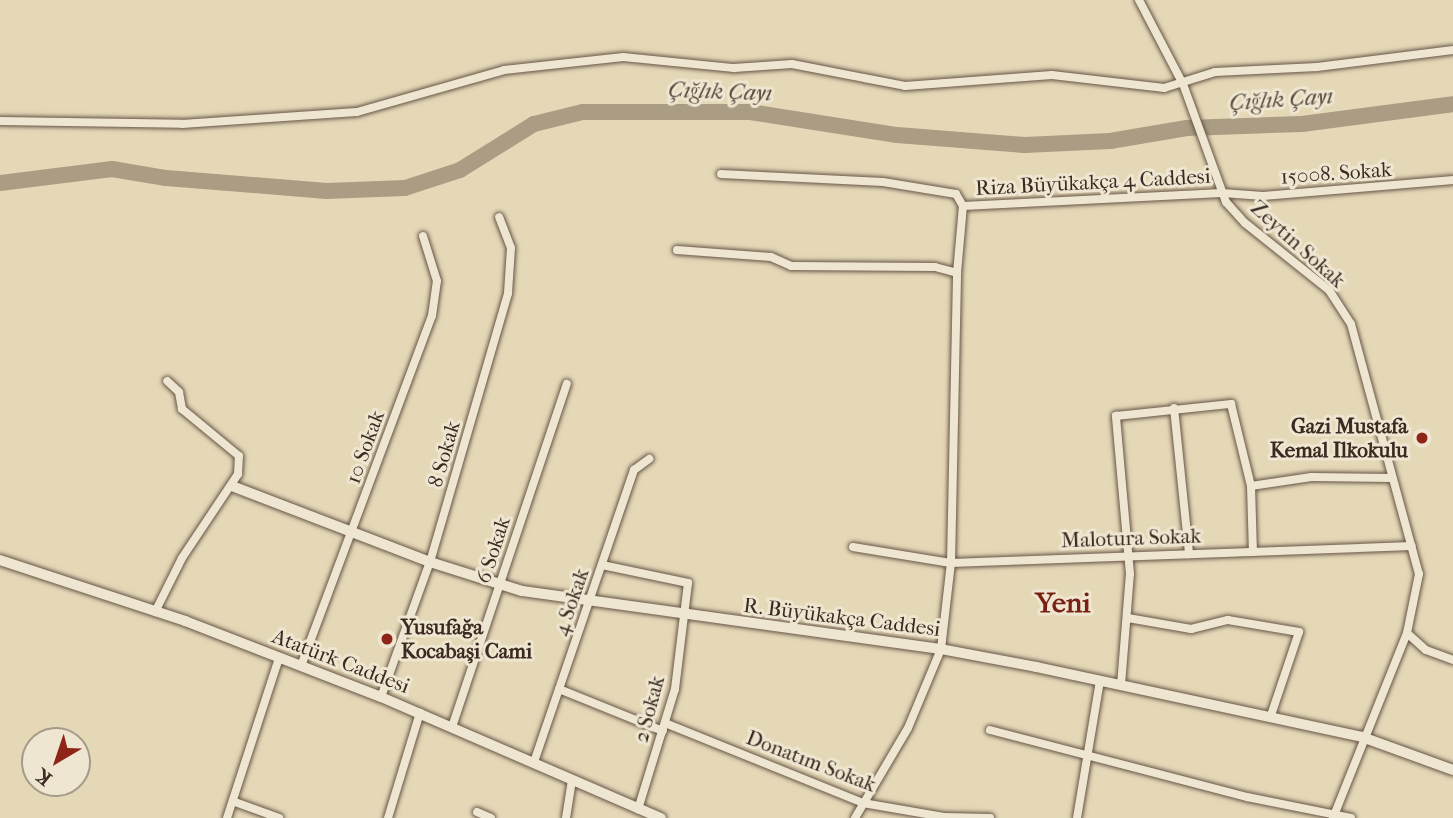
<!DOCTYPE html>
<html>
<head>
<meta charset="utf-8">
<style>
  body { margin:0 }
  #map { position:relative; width:1453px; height:818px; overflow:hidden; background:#e5d8b7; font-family:"IM FELL French Canon",serif }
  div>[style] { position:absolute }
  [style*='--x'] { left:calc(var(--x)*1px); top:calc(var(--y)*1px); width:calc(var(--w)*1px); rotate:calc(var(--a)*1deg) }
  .river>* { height:16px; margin:-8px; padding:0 8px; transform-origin:8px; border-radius:8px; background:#ab9c84 }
  .roads { filter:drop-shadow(0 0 2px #665547) drop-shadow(0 0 2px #665547) }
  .minor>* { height:8px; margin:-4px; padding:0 4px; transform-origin:4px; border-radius:4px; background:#eee6d0 }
  .tertiary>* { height:10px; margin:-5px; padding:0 5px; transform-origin:5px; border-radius:5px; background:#eee6d0 }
  .dots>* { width:19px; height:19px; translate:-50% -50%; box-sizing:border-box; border:4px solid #eee6d0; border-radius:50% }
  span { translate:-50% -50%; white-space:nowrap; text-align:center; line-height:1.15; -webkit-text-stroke:6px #eee6d0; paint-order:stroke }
  .street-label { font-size:21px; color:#3b2922 }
  .poi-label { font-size:21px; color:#3b2922; font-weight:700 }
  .right { translate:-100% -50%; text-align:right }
  .left { translate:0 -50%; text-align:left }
  .water-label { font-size:23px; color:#5d4c3f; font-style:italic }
  .district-label { font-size:28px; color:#7a1f14; font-weight:700 }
  .north { position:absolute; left:21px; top:727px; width:70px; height:70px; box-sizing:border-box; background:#eee6d0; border:2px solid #a69a8a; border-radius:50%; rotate:219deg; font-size:19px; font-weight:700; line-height:28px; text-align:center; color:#3b2922 }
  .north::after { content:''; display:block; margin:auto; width:24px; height:32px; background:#8f2418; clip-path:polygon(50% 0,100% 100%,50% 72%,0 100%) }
</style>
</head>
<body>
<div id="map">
  <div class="river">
    <i style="--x:0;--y:183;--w:113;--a:-7.1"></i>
    <i style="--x:112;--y:169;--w:55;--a:9.5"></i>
    <i style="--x:166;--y:178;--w:161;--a:4.6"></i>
    <i style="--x:326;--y:191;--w:79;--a:-2.2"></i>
    <i style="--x:405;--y:188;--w:58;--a:-18.1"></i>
    <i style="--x:460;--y:170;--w:87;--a:-31.9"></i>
    <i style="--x:534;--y:124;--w:50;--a:-13.8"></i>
    <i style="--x:583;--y:112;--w:167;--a:0"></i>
    <i style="--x:750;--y:112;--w:149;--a:8.9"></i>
    <i style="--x:897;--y:135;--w:128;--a:4.5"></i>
    <i style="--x:1025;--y:145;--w:85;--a:-2.7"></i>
    <i style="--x:1110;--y:141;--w:78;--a:-9.6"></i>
    <i style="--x:1187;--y:128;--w:115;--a:-2"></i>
    <i style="--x:1302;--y:124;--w:152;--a:-7.5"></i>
  </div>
  <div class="roads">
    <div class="minor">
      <i style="--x:1139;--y:0;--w:95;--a:62.4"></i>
      <i style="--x:1183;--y:84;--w:126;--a:70"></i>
      <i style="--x:1226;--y:202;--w:28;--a:48"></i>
      <i style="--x:1245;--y:223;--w:107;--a:38.6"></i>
      <i style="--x:1329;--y:290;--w:40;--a:57.1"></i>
      <i style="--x:1351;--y:324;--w:259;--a:74.8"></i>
      <i style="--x:1419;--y:574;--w:60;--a:101.5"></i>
      <i style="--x:1407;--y:633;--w:199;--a:111.8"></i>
      <i style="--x:0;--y:121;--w:182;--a:0.9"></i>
      <i style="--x:182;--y:124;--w:175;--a:-3.9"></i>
      <i style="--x:357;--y:112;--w:153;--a:-15.9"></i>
      <i style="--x:504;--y:70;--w:120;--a:-6.2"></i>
      <i style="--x:623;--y:57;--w:112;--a:5.7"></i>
      <i style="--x:734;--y:68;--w:58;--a:-3.9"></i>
      <i style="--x:792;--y:64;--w:115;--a:11"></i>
      <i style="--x:905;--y:86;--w:147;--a:-4.3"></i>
      <i style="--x:1052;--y:75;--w:113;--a:6.6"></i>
      <i style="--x:1164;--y:88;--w:53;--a:-17.4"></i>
      <i style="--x:1215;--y:72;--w:102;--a:-2.8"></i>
      <i style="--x:1317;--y:67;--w:137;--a:-7.1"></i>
      <i style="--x:721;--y:174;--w:162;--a:2.8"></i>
      <i style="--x:883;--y:182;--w:74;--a:9.3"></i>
      <i style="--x:956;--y:194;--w:14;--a:60"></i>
      <i style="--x:963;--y:206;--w:259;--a:-2.9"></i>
      <i style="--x:1222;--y:193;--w:41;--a:4.2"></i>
      <i style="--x:1263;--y:196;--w:191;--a:-4.8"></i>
      <i style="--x:677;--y:250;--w:94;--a:4.3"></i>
      <i style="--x:771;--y:257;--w:22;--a:24"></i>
      <i style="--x:791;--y:266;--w:144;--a:0.4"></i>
      <i style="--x:935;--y:267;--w:23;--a:15"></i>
      <i style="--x:1174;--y:408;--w:147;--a:84.1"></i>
      <i style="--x:1251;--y:486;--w:61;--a:-8.5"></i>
      <i style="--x:1311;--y:477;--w:81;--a:0.7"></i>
      <i style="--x:853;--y:547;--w:99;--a:9.3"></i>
      <i style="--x:951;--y:563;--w:461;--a:-2.1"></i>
      <i style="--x:602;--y:565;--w:88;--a:11.8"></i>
      <i style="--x:688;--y:583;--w:107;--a:97"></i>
      <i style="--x:675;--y:689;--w:126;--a:107.1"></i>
      <i style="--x:155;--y:612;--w:60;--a:-63.4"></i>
      <i style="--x:182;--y:558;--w:101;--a:-56.3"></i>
      <i style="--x:238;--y:474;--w:18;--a:-87"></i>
      <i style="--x:239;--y:456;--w:74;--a:-140.5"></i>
      <i style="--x:182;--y:409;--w:17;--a:-100"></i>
      <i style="--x:179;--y:392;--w:16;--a:-137"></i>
      <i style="--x:1128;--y:618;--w:64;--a:9.9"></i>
      <i style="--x:1191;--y:629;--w:38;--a:-14"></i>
      <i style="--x:1228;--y:620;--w:72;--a:9.6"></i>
      <i style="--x:1299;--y:632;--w:88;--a:108.6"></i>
      <i style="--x:1407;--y:633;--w:25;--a:42"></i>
      <i style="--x:1426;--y:650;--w:29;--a:20"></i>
      <i style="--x:301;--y:666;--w:374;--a:-69.5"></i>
      <i style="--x:432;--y:316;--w:35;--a:-82"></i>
      <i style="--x:437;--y:281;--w:47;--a:-107.3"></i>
      <i style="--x:1121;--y:685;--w:111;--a:-85.4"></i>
      <i style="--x:1130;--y:574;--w:159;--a:-95.1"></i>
      <i style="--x:1116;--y:416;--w:116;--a:-6"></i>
      <i style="--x:1231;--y:404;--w:84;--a:76.3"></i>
      <i style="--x:1251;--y:486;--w:66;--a:88.3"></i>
      <i style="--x:559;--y:689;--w:112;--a:22"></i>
      <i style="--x:381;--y:697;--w:144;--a:-70.1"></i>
      <i style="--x:430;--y:562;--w:280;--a:-73.8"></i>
      <i style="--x:508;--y:293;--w:45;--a:-86.2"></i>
      <i style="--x:511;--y:248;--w:33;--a:-111"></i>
      <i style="--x:665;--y:723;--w:214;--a:22"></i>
      <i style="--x:863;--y:803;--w:82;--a:9.8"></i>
      <i style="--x:944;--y:817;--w:46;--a:1.2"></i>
      <i style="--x:452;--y:727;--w:362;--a:-71.5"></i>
      <i style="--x:990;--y:730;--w:266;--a:14.6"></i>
      <i style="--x:1247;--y:797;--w:106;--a:11.4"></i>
      <i style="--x:534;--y:762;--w:309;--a:-71.1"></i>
      <i style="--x:634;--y:470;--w:19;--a:-36"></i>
      <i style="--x:235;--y:802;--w:47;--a:20"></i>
      <i style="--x:477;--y:812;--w:15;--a:23"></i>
      <i style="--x:227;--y:818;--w:168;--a:-72"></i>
      <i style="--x:388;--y:818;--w:110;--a:-73.1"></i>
      <i style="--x:566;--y:818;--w:37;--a:-81"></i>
      <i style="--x:855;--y:818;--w:104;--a:-59.5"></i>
      <i style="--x:908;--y:728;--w:86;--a:-67.3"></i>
      <i style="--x:941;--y:649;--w:87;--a:-83.4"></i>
      <i style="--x:951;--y:563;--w:290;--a:-88.8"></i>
      <i style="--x:957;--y:273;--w:67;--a:-84.9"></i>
      <i style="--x:1077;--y:818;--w:140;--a:-80.5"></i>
    </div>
    <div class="tertiary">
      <i style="--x:232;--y:486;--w:212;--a:21"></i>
      <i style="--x:430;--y:562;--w:96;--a:17.5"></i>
      <i style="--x:522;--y:591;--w:423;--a:7.9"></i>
      <i style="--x:941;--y:649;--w:97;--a:10.7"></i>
      <i style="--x:1036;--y:667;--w:333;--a:12.1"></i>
      <i style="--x:1362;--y:737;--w:97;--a:19.9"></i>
      <i style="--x:0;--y:560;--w:195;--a:18.2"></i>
      <i style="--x:185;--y:621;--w:210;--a:21.2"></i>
      <i style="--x:381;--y:697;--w:305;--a:23.4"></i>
    </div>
  </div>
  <div class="dots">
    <i style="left:1422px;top:438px;background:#8f2418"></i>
    <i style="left:387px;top:639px;background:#8f2418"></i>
  </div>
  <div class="street-label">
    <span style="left:1336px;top:173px;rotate:-4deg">15008. Sokak</span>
    <span style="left:1093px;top:182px;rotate:-3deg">Riza Büyükakça 4 Caddesi</span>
    <span style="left:1298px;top:244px;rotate:42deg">Zeytin Sokak</span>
    <span style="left:365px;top:447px;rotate:-70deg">10 Sokak</span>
    <span style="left:444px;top:454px;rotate:-74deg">8 Sokak</span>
    <span style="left:1131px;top:538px;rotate:-2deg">Malotura Sokak</span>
    <span style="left:493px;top:550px;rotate:-72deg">6 Sokak</span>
    <span style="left:571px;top:602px;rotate:-71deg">4 Sokak</span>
    <span style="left:842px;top:617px;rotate:7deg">R. Büyükakça Caddesi</span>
    <span style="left:341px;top:661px;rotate:21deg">Atatürk Caddesi</span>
    <span style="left:649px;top:709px;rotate:-75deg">2 Sokak</span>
    <span style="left:811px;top:761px;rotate:21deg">Donatım Sokak</span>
  </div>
  <div class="poi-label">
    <span class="right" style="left:1408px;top:438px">Gazi Mustafa<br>Kemal Ilkokulu</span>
    <span class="left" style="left:401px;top:639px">Yusufağa<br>Kocabaşi Cami</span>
  </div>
  <div class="water-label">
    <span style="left:720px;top:92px;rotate:2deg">Çığlık Çayı</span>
    <span style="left:1281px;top:100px;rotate:-4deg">Çığlık Çayı</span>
  </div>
  <div class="district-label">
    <span style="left:1063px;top:603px">Yeni</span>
  </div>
  <div class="north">K</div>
</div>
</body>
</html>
